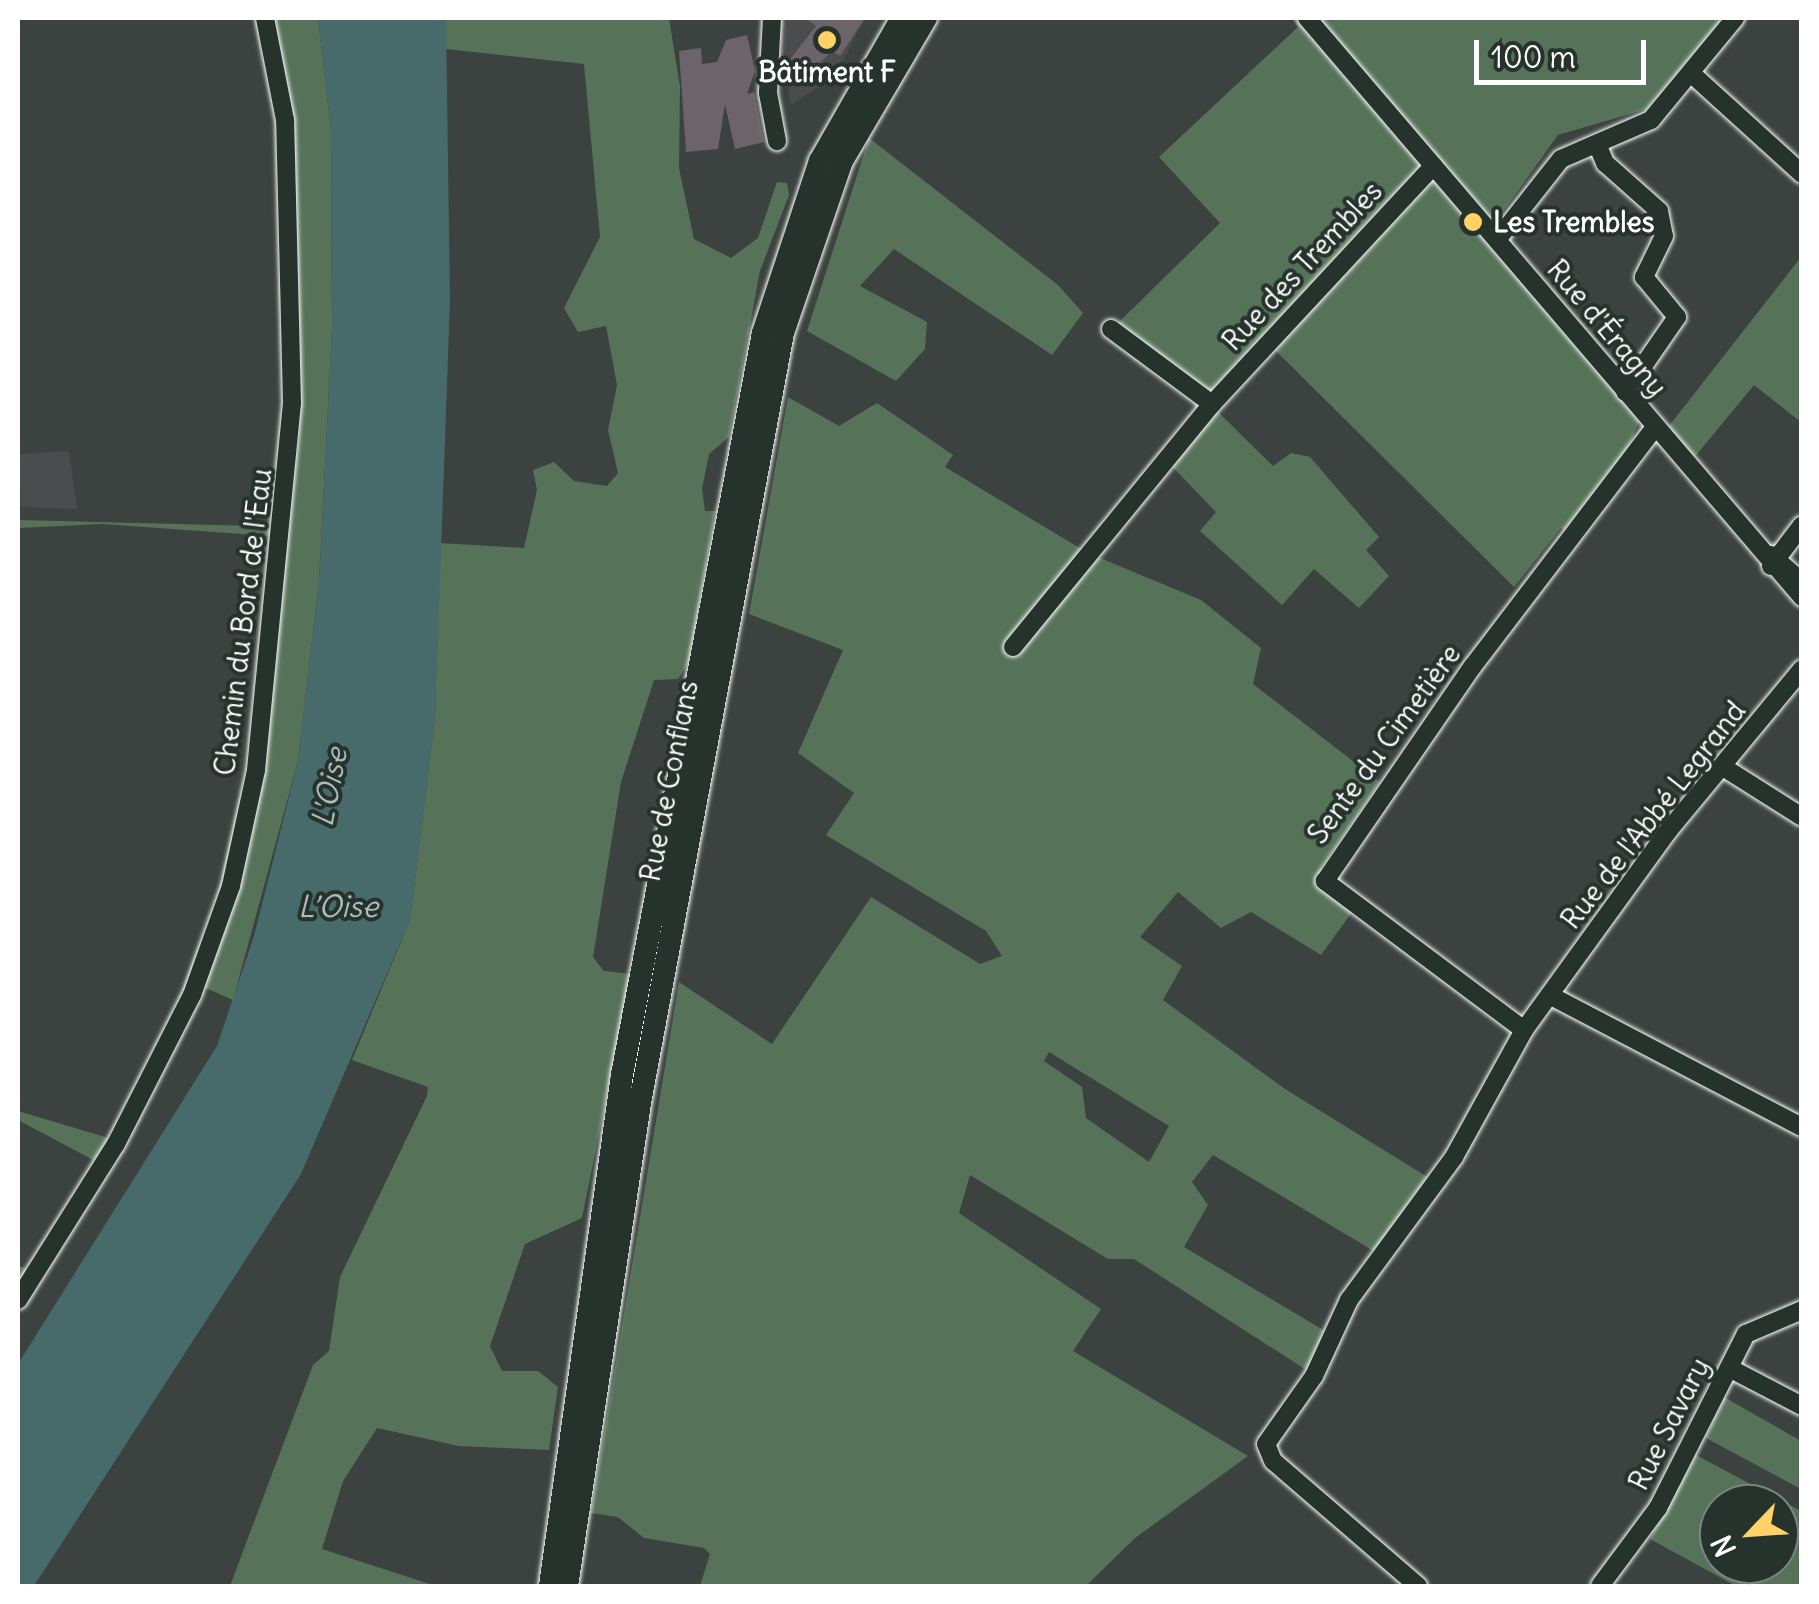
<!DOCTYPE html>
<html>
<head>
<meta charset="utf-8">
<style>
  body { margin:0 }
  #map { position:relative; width:1819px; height:1604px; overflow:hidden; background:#3b4240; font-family:Delius,sans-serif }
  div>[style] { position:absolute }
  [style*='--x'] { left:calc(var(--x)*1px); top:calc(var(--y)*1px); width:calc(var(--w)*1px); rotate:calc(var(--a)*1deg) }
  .built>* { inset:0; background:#4a4c4d }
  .green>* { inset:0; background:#56735a }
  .water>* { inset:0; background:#476b6b }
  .building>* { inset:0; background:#6d646b }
  .roads { filter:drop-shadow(0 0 2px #fff) drop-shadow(0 0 2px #fff) }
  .minor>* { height:18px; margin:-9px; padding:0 9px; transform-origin:9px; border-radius:9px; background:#26332d }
  .major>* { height:22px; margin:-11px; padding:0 11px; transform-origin:11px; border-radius:11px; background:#26332d }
  .dots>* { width:28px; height:28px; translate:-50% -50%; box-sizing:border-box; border:5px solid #26332d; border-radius:50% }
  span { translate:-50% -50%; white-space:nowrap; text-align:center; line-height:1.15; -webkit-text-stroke:8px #26332d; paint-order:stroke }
  .poi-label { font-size:28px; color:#fff; font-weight:700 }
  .left { translate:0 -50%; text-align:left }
  .street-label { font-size:28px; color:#fff }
  .water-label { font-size:30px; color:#acbcbc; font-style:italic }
  .frame { position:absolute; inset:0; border:20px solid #fff; pointer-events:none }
  .north { position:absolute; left:1699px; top:1484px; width:100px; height:100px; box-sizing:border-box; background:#26332d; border:2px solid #7d8581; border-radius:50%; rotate:245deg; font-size:28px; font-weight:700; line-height:40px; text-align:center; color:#fff }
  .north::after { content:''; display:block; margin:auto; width:35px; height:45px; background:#ffd166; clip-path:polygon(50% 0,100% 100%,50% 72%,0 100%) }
  .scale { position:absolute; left:1474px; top:40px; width:172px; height:45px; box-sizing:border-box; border:5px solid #fff; border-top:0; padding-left:12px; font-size:30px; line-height:35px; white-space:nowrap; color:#fff; -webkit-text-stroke:8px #26332d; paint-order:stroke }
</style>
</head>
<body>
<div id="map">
  <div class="built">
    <i style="clip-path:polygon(777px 18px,865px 18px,836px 75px,791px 105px)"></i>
    <i style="clip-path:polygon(69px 451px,77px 509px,21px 507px,18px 454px)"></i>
  </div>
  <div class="green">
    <i style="clip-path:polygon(268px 18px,318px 18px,331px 131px,332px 330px,319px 581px,298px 761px,233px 1000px,201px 986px,252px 807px,299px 437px)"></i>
    <i style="clip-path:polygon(446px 18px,669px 18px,680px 87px,679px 168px,694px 239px,731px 258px,758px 238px,777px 182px,787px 183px,789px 195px,760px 271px,729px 437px,709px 454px,702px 489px,705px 511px,715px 511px,689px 662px,678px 679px,654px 680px,621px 782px,593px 957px,604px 971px,631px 974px,582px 1218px,525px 1244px,490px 1346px,502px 1371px,538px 1371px,558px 1387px,549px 1450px,459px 1446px,377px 1428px,343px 1481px,322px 1549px,436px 1586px,230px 1586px,313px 1365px,329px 1351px,340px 1277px,427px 1096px,428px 1087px,352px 1060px,410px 920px,435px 717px,440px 543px,524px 548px,537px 490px,533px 470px,554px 462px,574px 481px,607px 486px,618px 473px,608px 430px,617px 385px,606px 326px,578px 332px,564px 308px,600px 237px,584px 64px,446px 49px)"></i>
    <i style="clip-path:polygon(1292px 18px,1725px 18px,1647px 109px,1558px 135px,1496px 221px,1639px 422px,1619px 469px,1569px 534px,1561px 528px,1514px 587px,1274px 349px,1212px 402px,1116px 325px,1220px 223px,1159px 157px,1298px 27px)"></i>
    <i style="clip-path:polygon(869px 138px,1058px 285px,1083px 313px,1052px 355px,894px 249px,860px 286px,927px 322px,925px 349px,896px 381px,807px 331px)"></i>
    <i style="clip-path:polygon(1801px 257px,1801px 422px,1754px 385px,1693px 459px,1669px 426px)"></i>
    <i style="clip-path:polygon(evenodd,788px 397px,839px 426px,877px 403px,953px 455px,945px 467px,1088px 553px,1201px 600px,1261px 648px,1253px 684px,1380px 782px,1321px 867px,1320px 887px,1352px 912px,1321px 955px,1251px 912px,1221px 928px,1178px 892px,1140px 937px,1182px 966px,1163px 1000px,1285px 1089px,1429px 1178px,1377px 1253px,1213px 1155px,1192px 1182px,1208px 1205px,1184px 1247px,1325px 1331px,1311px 1373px,1134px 1259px,1108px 1259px,970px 1175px,959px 1213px,1101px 1309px,1073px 1351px,1248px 1456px,1135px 1538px,1086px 1586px,700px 1586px,710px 1554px,704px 1548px,644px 1538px,618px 1517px,591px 1513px,679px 982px,772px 1044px,871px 897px,980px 964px,1002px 956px,986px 931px,826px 835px,854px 793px,798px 753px,843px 650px,749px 614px,788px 397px,1049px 1052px,1169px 1126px,1149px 1162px,1086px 1118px,1082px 1087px,1044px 1061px,1049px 1052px)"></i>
    <i style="clip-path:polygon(1217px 411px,1273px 466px,1291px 453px,1310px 457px,1379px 537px,1366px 550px,1389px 576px,1359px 608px,1314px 569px,1282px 605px,1200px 531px,1216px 512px,1164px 458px)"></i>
    <i style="clip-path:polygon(18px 520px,261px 526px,274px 529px,279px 542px,256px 754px,218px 922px,130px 1114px,18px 1291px,18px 1265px,28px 1270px,95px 1161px,18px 1120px,18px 1111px,112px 1139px,168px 1030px,197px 949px,205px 949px,249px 758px,271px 536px,102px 524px,18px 528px)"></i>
    <i style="clip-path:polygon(1724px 1397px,1801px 1441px,1801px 1489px,1706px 1438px)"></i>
    <i style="clip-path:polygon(evenodd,1696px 1455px,1801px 1511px,1801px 1586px,1736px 1586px,1650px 1539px,1696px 1455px,1719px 1504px,1779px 1504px,1779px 1564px,1719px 1564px,1719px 1504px)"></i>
  </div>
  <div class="water">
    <i style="clip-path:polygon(318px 18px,446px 18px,450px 301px,435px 717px,410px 920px,301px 1174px,34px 1586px,18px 1586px,18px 1364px,217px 1046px,254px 936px,298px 761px,319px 581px,332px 330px,331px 131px)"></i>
  </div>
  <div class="building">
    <i style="clip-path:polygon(805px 18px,865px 18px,840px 56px,832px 51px,804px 79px,787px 63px,816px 26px)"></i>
    <i style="clip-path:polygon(747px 35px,755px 71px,747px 94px,754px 92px,764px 142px,735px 149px,725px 104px,718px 149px,686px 152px,679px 51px,701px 48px,702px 64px,717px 62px,726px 40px)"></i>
  </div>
  <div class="roads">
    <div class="minor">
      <i style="--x:772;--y:18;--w:75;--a:93.1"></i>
      <i style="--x:768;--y:93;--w:49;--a:79.4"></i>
      <i style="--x:1307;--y:18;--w:762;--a:49.47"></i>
      <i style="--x:1693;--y:75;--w:147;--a:42.2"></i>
      <i style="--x:1597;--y:144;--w:21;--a:67"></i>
      <i style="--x:1605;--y:163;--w:72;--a:41.6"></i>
      <i style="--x:1659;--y:211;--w:25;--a:79"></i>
      <i style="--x:1664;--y:236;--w:46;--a:116"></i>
      <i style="--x:1644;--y:277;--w:52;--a:50.5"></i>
      <i style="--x:1677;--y:317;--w:91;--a:124.7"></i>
      <i style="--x:1497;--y:240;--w:103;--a:-51.7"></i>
      <i style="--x:1561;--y:159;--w:98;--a:-23.4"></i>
      <i style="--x:1651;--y:120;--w:132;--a:-50.5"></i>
      <i style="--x:1111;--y:329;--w:126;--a:36.6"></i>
      <i style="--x:1771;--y:555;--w:41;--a:41.1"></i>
      <i style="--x:1771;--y:566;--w:51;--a:-52.9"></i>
      <i style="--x:1013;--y:647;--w:314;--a:-50.7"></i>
      <i style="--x:1212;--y:404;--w:325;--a:-47.1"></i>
      <i style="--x:1723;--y:767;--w:93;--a:32.3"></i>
      <i style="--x:1551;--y:996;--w:283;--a:27.6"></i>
      <i style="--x:1524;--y:1030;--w:249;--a:-143.2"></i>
      <i style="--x:1325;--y:881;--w:261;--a:-55.5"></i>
      <i style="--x:1473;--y:666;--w:300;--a:-52.7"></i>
      <i style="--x:18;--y:1300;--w:184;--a:-57.9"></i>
      <i style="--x:116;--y:1144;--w:167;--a:-63"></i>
      <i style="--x:192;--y:995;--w:116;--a:-70.3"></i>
      <i style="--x:231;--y:886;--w:119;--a:-77.8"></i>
      <i style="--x:256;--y:770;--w:369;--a:-84.4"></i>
      <i style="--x:292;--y:403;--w:283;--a:-91.4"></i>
      <i style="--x:285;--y:120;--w:104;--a:-101.1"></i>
      <i style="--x:1729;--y:1368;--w:82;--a:27.5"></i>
      <i style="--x:1418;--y:1586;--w:191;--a:-139.2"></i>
      <i style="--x:1273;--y:1461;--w:18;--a:-112"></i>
      <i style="--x:1266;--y:1444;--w:83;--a:-54.8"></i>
      <i style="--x:1314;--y:1376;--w:84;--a:-65.3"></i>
      <i style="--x:1349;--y:1300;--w:177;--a:-53.7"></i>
      <i style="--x:1454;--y:1157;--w:145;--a:-61.1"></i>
      <i style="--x:1524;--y:1030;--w:246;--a:-54.1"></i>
      <i style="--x:1668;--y:831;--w:210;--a:-50.4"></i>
      <i style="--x:1600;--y:1586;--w:97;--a:-53.4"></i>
      <i style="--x:1658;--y:1508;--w:195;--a:-63.2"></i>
      <i style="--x:1746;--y:1334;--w:61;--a:-23.2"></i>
    </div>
    <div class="major">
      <i style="--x:550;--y:1586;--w:516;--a:-81.98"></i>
      <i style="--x:622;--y:1075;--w:755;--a:-79.24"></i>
      <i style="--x:763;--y:333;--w:181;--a:-71.7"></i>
      <i style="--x:820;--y:161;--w:165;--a:-60.2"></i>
      <i style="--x:567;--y:1586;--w:500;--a:-81.4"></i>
      <i style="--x:642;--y:1092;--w:772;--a:-79.48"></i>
      <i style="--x:783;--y:333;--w:182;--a:-71.1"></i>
      <i style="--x:842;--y:161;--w:166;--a:-59.6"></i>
    </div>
  </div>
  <div class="dots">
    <i style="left:827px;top:40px;background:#ffd166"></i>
    <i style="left:1473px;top:222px;background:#ffd166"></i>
  </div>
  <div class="poi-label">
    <span style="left:827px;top:72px">Bâtiment F</span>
    <span class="left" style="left:1493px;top:222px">Les Trembles</span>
  </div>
  <div class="street-label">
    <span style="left:1302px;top:266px;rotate:-47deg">Rue des Trembles</span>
    <span style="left:1607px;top:328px;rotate:50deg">Rue d'Éragny</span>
    <span style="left:243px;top:622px;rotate:-83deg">Chemin du Bord de l'Eau</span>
    <span style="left:1384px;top:744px;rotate:-54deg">Sente du Cimetière</span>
    <span style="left:669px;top:781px;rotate:-79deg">Rue de Conflans</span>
    <span style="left:1653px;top:815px;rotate:-52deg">Rue de l'Abbé Legrand</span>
    <span style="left:1669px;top:1424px;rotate:-63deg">Rue Savary</span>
  </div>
  <div class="water-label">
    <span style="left:329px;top:787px;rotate:-79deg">L'Oise</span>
    <span style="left:338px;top:906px">L’Oise</span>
  </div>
  <div class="frame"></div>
  <div class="north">N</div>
  <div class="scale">100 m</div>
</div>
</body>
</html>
